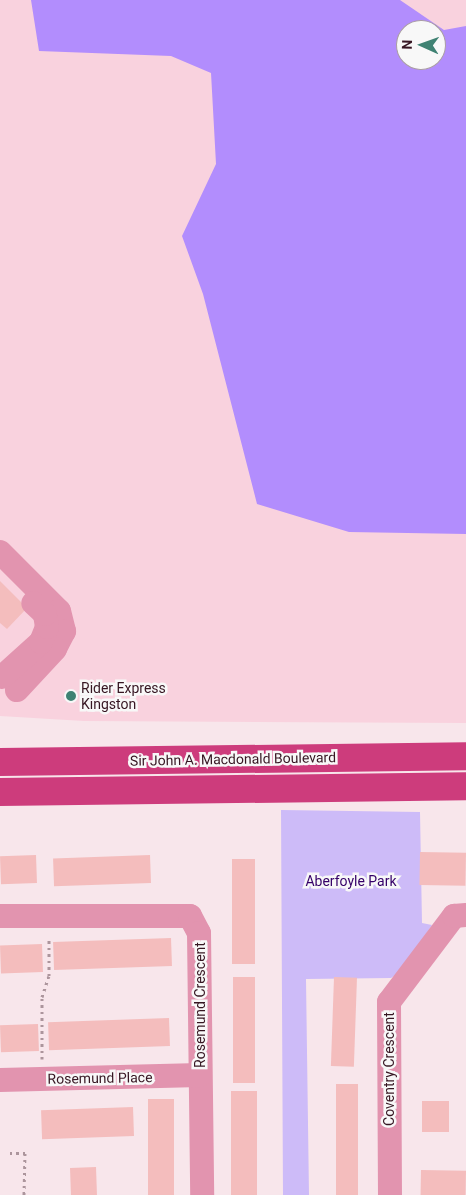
<!DOCTYPE html>
<html>
<head>
<meta charset="utf-8">
<style>
  body { margin:0 }
  #map { position:relative; width:466px; height:1195px; overflow:hidden; background:#f8e6eb; font-family:Roboto,sans-serif }
  div>[style] { position:absolute }
  [style*='--x'] { left:calc(var(--x)*1px); top:calc(var(--y)*1px); width:calc(var(--w)*1px); rotate:calc(var(--a)*1deg) }
  .built>* { inset:0; background:#f9d2de }
  .green>* { inset:0; background:#cdbbf8 }
  .forest>* { inset:0; background:#b28dfd }
  .building>* { inset:0; background:#f4bdbd; transform-origin:0 0 }
  .path>* { height:3px; margin-top:-1.5px; transform-origin:0; background:repeating-linear-gradient(90deg,#ac959c 0 2.5px,transparent 0 6.5px) }
  .minor>* { height:24px; margin:-12px; padding:0 12px; transform-origin:12px; border-radius:12px; background:#e294af }
  .major>* { height:28px; margin:-14px; padding:0 14px; transform-origin:14px; border-radius:14px; background:#cd3c7c }
  .dots>* { width:14px; height:14px; translate:-50% -50%; box-sizing:border-box; border:2px solid #f8f8f8; border-radius:50% }
  span { translate:-50% -50%; white-space:nowrap; text-align:center; line-height:1.15; -webkit-text-stroke:5px #f8f8f8; paint-order:stroke }
  .poi-label { font-size:14px; color:#361622 }
  .left { translate:0 -50%; text-align:left }
  .street-label { font-size:14px; color:#361622 }
  .park-label { font-size:14px; color:#350068 }
  .north { position:absolute; left:396px; top:20px; width:50px; height:50px; box-sizing:border-box; background:#f8f8f8; border:1px solid #aa9ea2; border-radius:50%; rotate:272deg; font-size:14px; font-weight:700; line-height:20px; text-align:center; color:#361622 }
  .north::after { content:''; display:block; margin:auto; width:18px; height:22px; background:#3f8273; clip-path:polygon(50% 0,100% 100%,50% 72%,0 100%) }
</style>
</head>
<body>
<div id="map">
  <div class="built">
    <i style="clip-path:polygon(evenodd,0 0,466px 0,466px 723px,84px 721px,0 716px,0 0,406px 30px,436px 30px,436px 60px,406px 60px,406px 30px)"></i>
  </div>
  <div class="green">
    <i style="clip-path:polygon(281px 810px,420px 812px,422px 923px,432px 925px,407px 962px,397px 974px,391px 978px,306px 979px,309px 1195px,283px 1195px)"></i>
  </div>
  <div class="forest">
    <i style="clip-path:polygon(evenodd,31px 0,400px 0,444px 30px,466px 26px,466px 534px,349px 532px,257px 504px,203px 294px,182px 236px,216px 164px,211px 73px,171px 56px,39px 51px,31px 0,406px 30px,436px 30px,436px 60px,406px 60px,406px 30px)"></i>
  </div>
  <div class="building">
    <i style="clip-path:polygon(0 581px,27px 608px,7px 629px,0 623px)"></i>
    <i style="left:420px;top:852px;width:46px;height:33px;rotate:1deg"></i>
    <i style="left:36px;top:855px;width:28px;height:36px;rotate:88deg"></i>
    <i style="left:150px;top:855px;width:28px;height:97px;rotate:88deg"></i>
    <i style="left:232px;top:859px;width:23px;height:105px"></i>
    <i style="left:171px;top:938px;width:28px;height:118px;rotate:88deg"></i>
    <i style="left:42px;top:944px;width:28px;height:42px;rotate:88deg"></i>
    <i style="left:233px;top:977px;width:22px;height:106px"></i>
    <i style="left:334px;top:977px;width:23px;height:89px;rotate:2deg"></i>
    <i style="left:169px;top:1018px;width:28px;height:121px;rotate:88deg"></i>
    <i style="left:38px;top:1024px;width:27px;height:38px;rotate:88deg"></i>
    <i style="left:336px;top:1084px;width:22px;height:111px"></i>
    <i style="left:231px;top:1091px;width:26px;height:104px"></i>
    <i style="left:148px;top:1099px;width:26px;height:96px"></i>
    <i style="left:422px;top:1101px;width:27px;height:31px"></i>
    <i style="left:133px;top:1107px;width:29px;height:92px;rotate:88deg"></i>
    <i style="left:96px;top:1167px;width:28px;height:26px;rotate:88deg"></i>
    <i style="left:421px;top:1170px;width:45px;height:25px;rotate:1deg"></i>
  </div>
  <div class="path">
    <i style="--x:42;--y:1059;--w:62;--a:-90"></i>
    <i style="--x:42;--y:997;--w:22;--a:-72"></i>
    <i style="--x:49;--y:976;--w:39;--a:-90"></i>
    <i style="--x:10;--y:1153;--w:15;--a:0"></i>
    <i style="--x:25;--y:1153;--w:42;--a:91.4"></i>
  </div>
  <div class="minor">
    <i style="--x:0;--y:552;--w:83;--a:45"></i>
    <i style="--x:59;--y:611;--w:21;--a:76"></i>
    <i style="--x:64;--y:631;--w:20;--a:117"></i>
    <i style="--x:55;--y:649;--w:56;--a:132.8"></i>
    <i style="--x:2;--y:677;--w:52;--a:-41.9"></i>
    <i style="--x:41;--y:642;--w:16;--a:-68"></i>
    <i style="--x:47;--y:627;--w:13;--a:-99"></i>
    <i style="--x:45;--y:614;--w:16;--a:-137"></i>
    <i style="--x:0;--y:916;--w:190;--a:0"></i>
    <i style="--x:190;--y:916;--w:19;--a:62"></i>
    <i style="--x:199;--y:933;--w:262;--a:89.3"></i>
    <i style="--x:0;--y:1080;--w:200;--a:-1.4"></i>
    <i style="--x:390;--y:1195;--w:193;--a:-90.3"></i>
    <i style="--x:389;--y:1002;--w:108;--a:-52.9"></i>
    <i style="--x:454;--y:916;--w:12;--a:-5"></i>
  </div>
  <div class="major">
    <i style="--x:0;--y:762;--w:466;--a:-0.7"></i>
    <i style="--x:0;--y:792;--w:466;--a:-0.7"></i>
  </div>
  <div class="dots">
    <i style="left:71px;top:696px;background:#3f8273"></i>
  </div>
  <div class="poi-label">
    <span class="left" style="left:81px;top:696px">Rider Express<br>Kingston</span>
  </div>
  <div class="street-label">
    <span style="left:233px;top:759px;rotate:-1deg">Sir John A. Macdonald Boulevard</span>
    <span style="left:200px;top:1005px;rotate:-90deg">Rosemund Crescent</span>
    <span style="left:389px;top:1069px;rotate:-90deg">Coventry Crescent</span>
    <span style="left:100px;top:1078px;rotate:-1deg">Rosemund Place</span>
  </div>
  <div class="park-label">
    <span style="left:351px;top:881px">Aberfoyle Park</span>
  </div>
  <div class="north">N</div>
</div>
</body>
</html>
